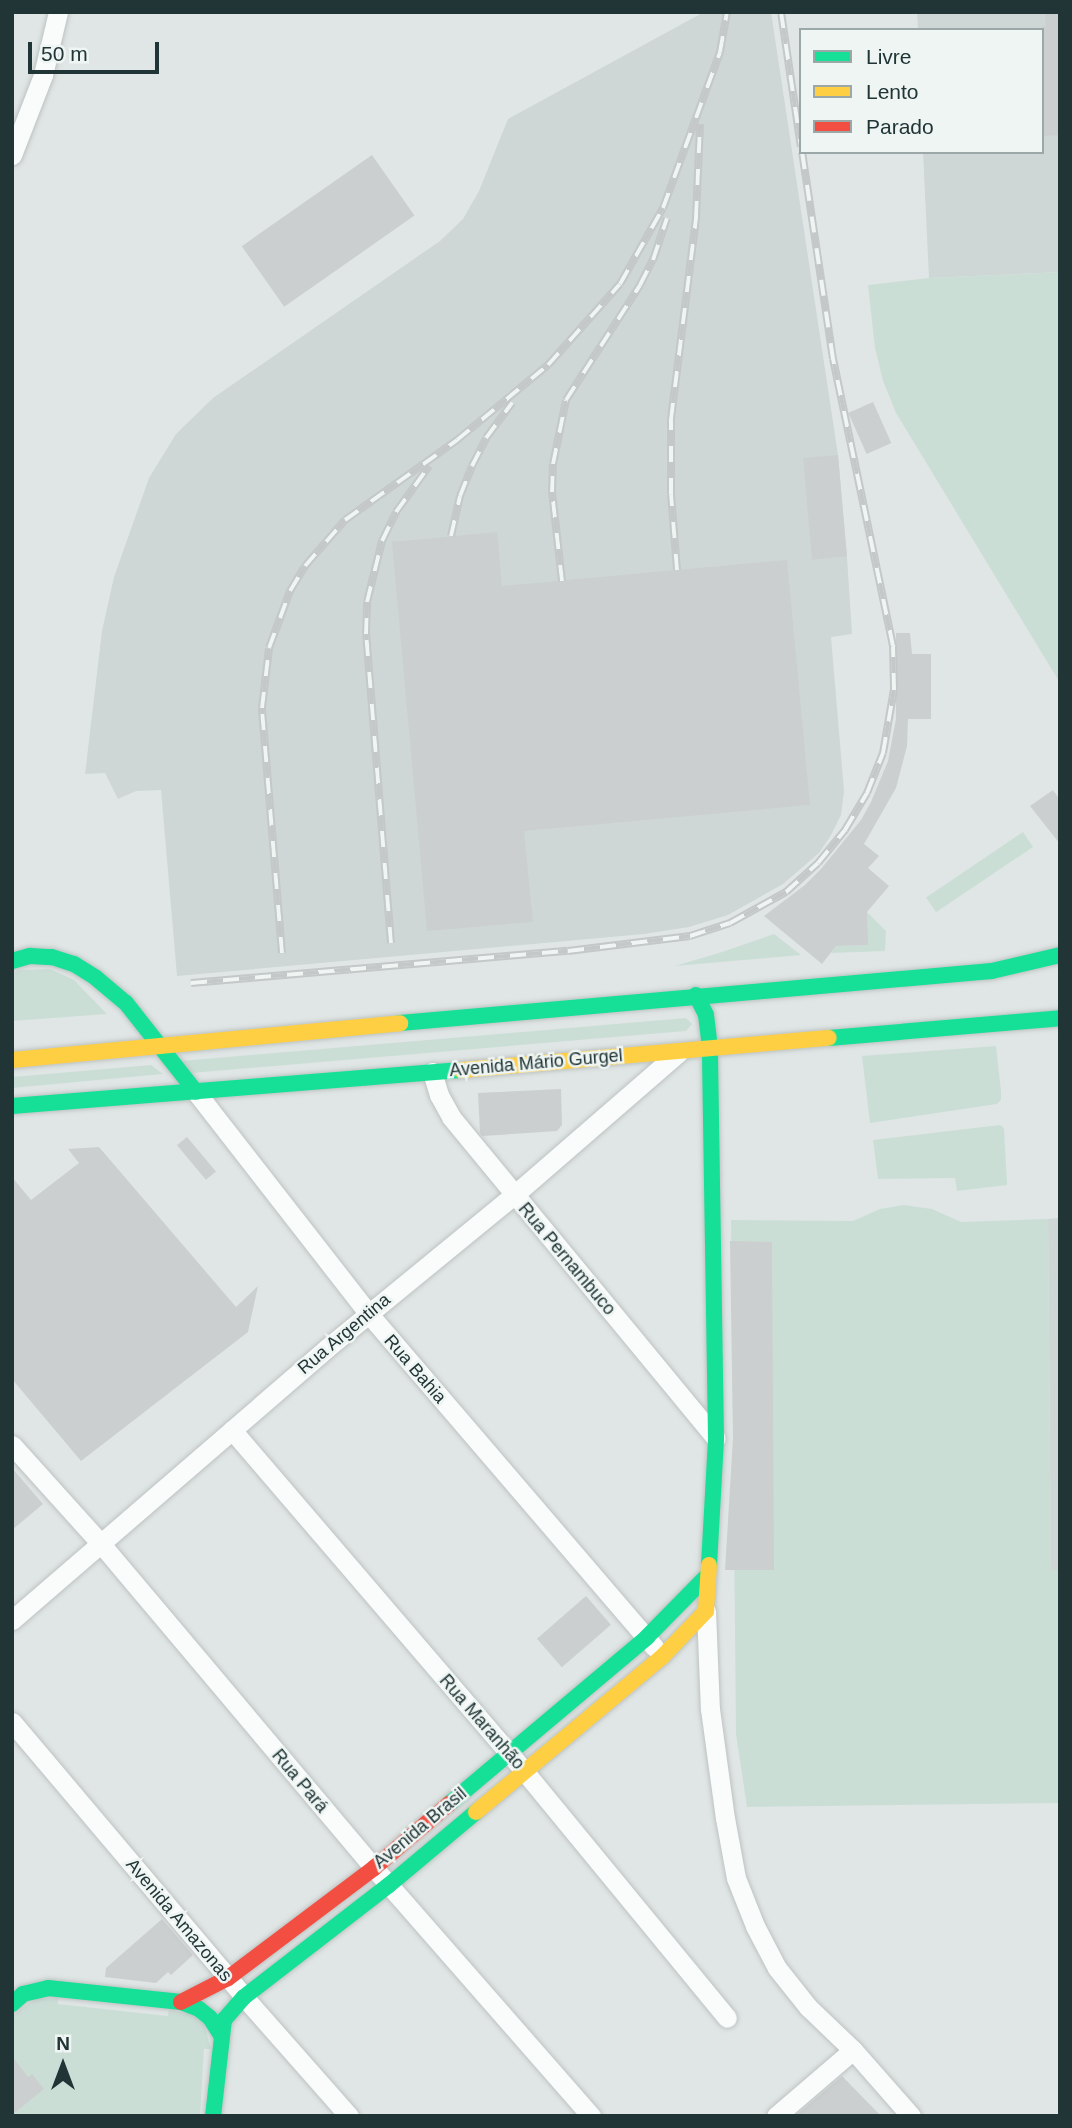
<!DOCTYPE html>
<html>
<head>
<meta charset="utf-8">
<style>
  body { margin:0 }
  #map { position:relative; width:1072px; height:2128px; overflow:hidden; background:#e0e6e5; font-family:Arial,sans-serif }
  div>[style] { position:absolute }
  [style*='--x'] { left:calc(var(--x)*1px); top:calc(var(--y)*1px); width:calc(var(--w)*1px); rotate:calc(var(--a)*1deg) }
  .built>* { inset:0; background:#ced7d5 }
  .green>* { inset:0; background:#cbded6; transform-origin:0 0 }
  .building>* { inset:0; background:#cbcfcf; transform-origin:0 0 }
  .roads { filter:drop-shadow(0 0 2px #bdc3c2) drop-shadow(0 0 2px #bdc3c2) }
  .street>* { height:19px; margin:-9.5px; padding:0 9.5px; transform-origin:9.5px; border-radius:9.5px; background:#fafbfb }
  .fast>* { height:16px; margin:-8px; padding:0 8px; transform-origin:8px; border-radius:8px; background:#16e098 }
  .slow>* { height:16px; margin:-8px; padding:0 8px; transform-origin:8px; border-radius:8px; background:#ffcf43 }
  .jam>* { height:16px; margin:-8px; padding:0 8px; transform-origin:8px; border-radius:8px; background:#f24e42 }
  .rail>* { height:8px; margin-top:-4px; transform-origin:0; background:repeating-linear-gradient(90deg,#eef5f3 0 16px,#c5c8c9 0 32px); box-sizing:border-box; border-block:2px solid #c5c8c9 }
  span { translate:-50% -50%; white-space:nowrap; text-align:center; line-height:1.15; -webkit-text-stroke:5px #eef5f3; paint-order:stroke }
  .street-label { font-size:18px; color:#213536 }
  .frame { position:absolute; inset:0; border:14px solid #213536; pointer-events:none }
  .legend { position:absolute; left:799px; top:28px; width:245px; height:126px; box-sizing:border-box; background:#eef5f3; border:2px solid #9ca8a7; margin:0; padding:9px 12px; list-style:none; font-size:21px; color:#213536 }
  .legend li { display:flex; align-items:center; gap:14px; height:35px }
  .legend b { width:35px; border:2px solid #9ca8a7 }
  .north { position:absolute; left:28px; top:2030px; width:70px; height:70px; -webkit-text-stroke:5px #eef5f3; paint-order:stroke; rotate:0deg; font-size:19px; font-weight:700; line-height:28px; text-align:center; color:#213536 }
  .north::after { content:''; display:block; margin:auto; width:24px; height:32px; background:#213536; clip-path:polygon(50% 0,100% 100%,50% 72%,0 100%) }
  .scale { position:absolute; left:28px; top:42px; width:131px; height:32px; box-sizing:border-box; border:4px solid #213536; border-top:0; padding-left:9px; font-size:21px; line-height:24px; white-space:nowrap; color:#213536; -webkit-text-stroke:5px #eef5f3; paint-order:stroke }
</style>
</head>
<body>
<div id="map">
  <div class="built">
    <i style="clip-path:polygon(704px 12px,771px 12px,838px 455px,847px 557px,852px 634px,831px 637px,844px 791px,841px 815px,831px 835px,819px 853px,783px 884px,728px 915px,689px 927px,644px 934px,177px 976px,161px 790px,136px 791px,118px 799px,105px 773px,85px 774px,102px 631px,114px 577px,149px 478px,176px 434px,213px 398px,440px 241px,463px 219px,479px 191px,508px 119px)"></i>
    <i style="clip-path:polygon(917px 12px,1060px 12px,1060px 272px,929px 278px,923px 152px,1042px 152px,1042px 30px,918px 30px)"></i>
    <i style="clip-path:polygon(1060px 1218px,1060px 1571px,1051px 1570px,1048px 1219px)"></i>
  </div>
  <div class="green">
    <i style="clip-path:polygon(1060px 272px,1060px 683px,896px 413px,883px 381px,875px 348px,868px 285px,929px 278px)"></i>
    <i style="left:1023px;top:832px;width:18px;height:117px;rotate:56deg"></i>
    <i style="clip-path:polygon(867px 912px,886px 931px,885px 951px,831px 953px,836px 946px,867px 945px)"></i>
    <i style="clip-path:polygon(774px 934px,801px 955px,675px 966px,722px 952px)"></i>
    <i style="clip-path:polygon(50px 969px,74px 980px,107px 1014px,12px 1021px,12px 974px,19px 970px)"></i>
    <i style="clip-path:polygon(686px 1018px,692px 1024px,686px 1031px,191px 1073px,181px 1061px)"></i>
    <i style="clip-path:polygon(996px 1046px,1001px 1091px,1001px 1100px,997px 1104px,870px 1123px,862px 1056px)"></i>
    <i style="clip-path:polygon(151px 1065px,163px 1074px,12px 1088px,12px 1077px)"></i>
    <i style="clip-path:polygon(1000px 1125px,1004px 1128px,1007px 1185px,957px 1191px,955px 1178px,878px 1179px,873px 1140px)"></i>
    <i style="clip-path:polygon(904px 1205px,932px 1209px,961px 1222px,1048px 1219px,1051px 1570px,1060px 1570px,1060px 1803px,747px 1807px,736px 1734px,731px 1220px,853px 1221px,880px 1209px)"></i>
    <i style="clip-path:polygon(58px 1998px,58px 2004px,168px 2016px,169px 2010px,202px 2016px,211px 2049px,204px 2049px,200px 2116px,12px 2116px,12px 2016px,36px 1999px)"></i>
  </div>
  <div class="building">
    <i style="clip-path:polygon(1045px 12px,1060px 12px,1060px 135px,1042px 136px,1042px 26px,1046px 26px)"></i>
    <i style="left:372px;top:155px;width:74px;height:159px;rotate:55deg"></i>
    <i style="left:873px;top:402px;width:45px;height:27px;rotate:66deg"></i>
    <i style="left:838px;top:455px;width:102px;height:35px;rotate:85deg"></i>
    <i style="clip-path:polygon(497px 532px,502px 586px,787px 560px,810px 805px,524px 831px,533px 922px,427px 931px,392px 542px)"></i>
    <i style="clip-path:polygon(896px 633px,910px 633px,912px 654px,931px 654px,931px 719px,908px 719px,907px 746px,896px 788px,864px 844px,879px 856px,868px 868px,889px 886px,867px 912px,868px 945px,836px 946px,822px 964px,764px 916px,805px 885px,821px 869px,861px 820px,871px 802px,888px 761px,896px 719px)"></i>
    <i style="clip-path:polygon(1053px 790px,1060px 800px,1060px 844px,1030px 806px)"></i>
    <i style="clip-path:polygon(561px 1089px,562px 1125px,557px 1131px,482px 1136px,480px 1133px,478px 1093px)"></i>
    <i style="left:187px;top:1137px;width:45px;height:13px;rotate:50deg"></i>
    <i style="clip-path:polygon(99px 1147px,236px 1307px,258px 1286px,248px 1332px,81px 1461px,12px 1379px,12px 1177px,31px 1200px,79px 1163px,68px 1149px)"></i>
    <i style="clip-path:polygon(730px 1241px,772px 1242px,774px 1570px,725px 1570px,733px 1438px)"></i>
    <i style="clip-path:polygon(12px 1468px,43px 1504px,12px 1530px)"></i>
    <i style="left:586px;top:1596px;width:38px;height:65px;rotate:49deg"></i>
    <i style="clip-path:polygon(162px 1919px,193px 1955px,171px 1975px,168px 1972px,156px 1983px,105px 1977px,106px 1968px)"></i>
    <i style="clip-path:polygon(12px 2056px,28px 2077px,32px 2074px,44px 2089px,12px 2115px)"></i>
    <i style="clip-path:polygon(842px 2076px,881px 2116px,795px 2116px)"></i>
  </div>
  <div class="roads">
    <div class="street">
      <i style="--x:12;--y:155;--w:86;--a:-68.8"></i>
      <i style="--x:43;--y:75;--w:65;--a:-76.6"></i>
      <i style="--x:432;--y:1072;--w:24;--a:73"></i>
      <i style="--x:439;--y:1095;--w:25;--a:61"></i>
      <i style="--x:451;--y:1117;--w:416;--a:50.5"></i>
      <i style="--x:196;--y:1092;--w:280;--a:52.1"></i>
      <i style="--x:368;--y:1313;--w:440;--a:49.4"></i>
      <i style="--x:232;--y:1430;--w:450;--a:49.4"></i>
      <i style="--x:525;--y:1772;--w:318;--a:50.6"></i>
      <i style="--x:12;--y:1445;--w:135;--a:48"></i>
      <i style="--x:102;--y:1545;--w:422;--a:49.9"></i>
      <i style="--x:374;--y:1868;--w:330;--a:48.8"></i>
      <i style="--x:706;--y:1611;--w:98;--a:87.7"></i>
      <i style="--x:710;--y:1709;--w:110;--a:82.2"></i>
      <i style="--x:725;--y:1818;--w:61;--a:79.6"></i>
      <i style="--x:736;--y:1878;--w:52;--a:68.4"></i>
      <i style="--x:755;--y:1926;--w:47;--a:62.4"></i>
      <i style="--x:777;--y:1968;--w:50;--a:51.5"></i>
      <i style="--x:808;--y:2007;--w:62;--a:43.7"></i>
      <i style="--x:853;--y:2050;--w:88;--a:48.7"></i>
      <i style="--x:12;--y:1620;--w:416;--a:-40.8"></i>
      <i style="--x:327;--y:1348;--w:242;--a:-39.3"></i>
      <i style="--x:514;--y:1195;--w:218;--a:-40.9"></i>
      <i style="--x:12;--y:1722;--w:360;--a:49.8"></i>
      <i style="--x:244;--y:1997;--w:159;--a:48.6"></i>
      <i style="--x:776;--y:2116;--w:101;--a:-40.6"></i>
    </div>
    <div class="fast">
      <i style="--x:12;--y:961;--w:19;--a:-16"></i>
      <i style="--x:30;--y:956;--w:22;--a:3"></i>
      <i style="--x:52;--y:957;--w:23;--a:18"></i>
      <i style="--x:74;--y:964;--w:26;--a:32"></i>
      <i style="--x:96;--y:978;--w:39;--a:40"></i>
      <i style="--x:126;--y:1003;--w:113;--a:51.8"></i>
      <i style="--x:696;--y:995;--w:22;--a:63"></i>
      <i style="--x:706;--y:1015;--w:33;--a:83"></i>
      <i style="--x:400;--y:1023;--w:594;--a:-5.02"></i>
      <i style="--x:992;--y:971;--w:70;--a:-13.2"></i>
      <i style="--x:829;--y:1038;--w:232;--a:-4.9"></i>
      <i style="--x:12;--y:1106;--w:450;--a:-4.6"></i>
      <i style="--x:709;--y:1565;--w:127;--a:-86.8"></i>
      <i style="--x:716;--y:1438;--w:390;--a:-90.9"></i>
      <i style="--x:449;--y:1804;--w:259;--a:-40.1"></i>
      <i style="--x:647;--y:1637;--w:84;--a:-45.5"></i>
      <i style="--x:12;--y:2004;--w:15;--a:-42"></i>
      <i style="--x:23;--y:1994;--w:26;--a:-13"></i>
      <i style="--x:48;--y:1988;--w:134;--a:6"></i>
      <i style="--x:181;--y:2002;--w:19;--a:21"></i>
      <i style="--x:199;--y:2009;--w:14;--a:39"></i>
      <i style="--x:210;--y:2018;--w:20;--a:57"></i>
      <i style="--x:213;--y:2116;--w:97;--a:-83.5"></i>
      <i style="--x:224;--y:2020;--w:30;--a:-49"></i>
      <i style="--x:244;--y:1997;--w:183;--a:-37.7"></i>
      <i style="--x:389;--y:1885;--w:114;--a:-40"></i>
    </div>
    <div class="slow">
      <i style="--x:12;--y:1060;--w:390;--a:-5.4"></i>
      <i style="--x:461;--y:1070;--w:369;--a:-5"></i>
      <i style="--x:476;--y:1812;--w:242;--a:-39.8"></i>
      <i style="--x:662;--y:1657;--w:64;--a:-46.3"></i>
      <i style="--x:706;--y:1611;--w:46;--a:-86.3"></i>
    </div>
    <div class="jam">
      <i style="--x:181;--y:2002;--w:53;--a:-27.1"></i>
      <i style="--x:228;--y:1978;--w:183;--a:-37"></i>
      <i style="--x:374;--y:1868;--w:99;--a:-40.5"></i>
    </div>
  </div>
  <div class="rail">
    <i style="--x:781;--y:12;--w:136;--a:81.6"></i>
    <i style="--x:451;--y:536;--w:41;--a:-77.3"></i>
    <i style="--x:460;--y:496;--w:32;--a:-68"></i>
    <i style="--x:472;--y:466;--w:31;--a:-63"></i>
    <i style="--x:486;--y:438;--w:44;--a:-53.4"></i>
    <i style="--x:677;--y:570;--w:76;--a:-94.5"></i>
    <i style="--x:671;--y:494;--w:75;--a:-90"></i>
    <i style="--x:671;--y:419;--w:204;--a:-82.9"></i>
    <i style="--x:696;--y:217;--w:93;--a:-87.5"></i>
    <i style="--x:562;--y:581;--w:90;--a:-96.4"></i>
    <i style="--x:552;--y:492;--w:28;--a:-88"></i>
    <i style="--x:553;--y:464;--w:65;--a:-78.5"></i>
    <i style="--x:566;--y:400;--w:137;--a:-57.2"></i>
    <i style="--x:640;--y:285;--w:28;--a:-63"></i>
    <i style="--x:653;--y:260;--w:44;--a:-71.6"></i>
    <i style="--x:391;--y:943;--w:310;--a:-94.6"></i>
    <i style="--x:366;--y:634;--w:32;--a:-88"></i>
    <i style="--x:367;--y:602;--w:63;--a:-76.2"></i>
    <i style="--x:382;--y:541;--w:32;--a:-64"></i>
    <i style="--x:396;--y:512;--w:57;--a:-54.3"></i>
    <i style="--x:282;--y:953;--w:246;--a:-94.7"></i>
    <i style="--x:262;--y:708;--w:60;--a:-83.3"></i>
    <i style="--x:269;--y:648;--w:61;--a:-69.8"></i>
    <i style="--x:290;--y:591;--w:29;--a:-59"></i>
    <i style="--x:305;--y:566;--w:61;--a:-49"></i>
    <i style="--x:345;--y:520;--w:138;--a:-35.5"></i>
    <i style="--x:457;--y:440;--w:118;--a:-39.5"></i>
    <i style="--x:548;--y:365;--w:108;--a:-48.4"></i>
    <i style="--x:620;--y:284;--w:87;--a:-60.5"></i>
    <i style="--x:663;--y:208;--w:166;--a:-69.9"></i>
    <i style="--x:720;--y:52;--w:41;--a:-80.1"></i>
    <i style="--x:191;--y:983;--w:378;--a:-4.9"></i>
    <i style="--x:568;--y:951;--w:123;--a:-7"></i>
    <i style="--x:690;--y:936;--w:42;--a:-18"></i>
    <i style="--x:730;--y:923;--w:64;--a:-29"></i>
    <i style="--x:786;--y:892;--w:43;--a:-42.2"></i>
    <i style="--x:818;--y:863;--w:43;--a:-50.7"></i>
    <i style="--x:845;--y:830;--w:43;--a:-59.3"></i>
    <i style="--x:867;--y:793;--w:43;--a:-68.2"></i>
    <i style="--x:883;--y:753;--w:65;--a:-80.2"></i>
    <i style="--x:894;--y:689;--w:43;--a:-91.3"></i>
    <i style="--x:893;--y:646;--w:293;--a:-101.8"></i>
    <i style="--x:833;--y:359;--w:209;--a:-98.5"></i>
  </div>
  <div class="street-label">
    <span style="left:536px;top:1063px;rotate:-5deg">Avenida Mário Gurgel</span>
    <span style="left:567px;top:1259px;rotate:50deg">Rua Pernambuco</span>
    <span style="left:344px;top:1334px;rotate:-40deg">Rua Argentina</span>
    <span style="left:415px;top:1369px;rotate:49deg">Rua Bahia</span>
    <span style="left:482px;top:1722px;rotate:49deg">Rua Maranhão</span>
    <span style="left:300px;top:1781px;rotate:50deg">Rua Pará</span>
    <span style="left:420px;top:1828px;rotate:-40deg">Avenida Brasil</span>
    <span style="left:179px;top:1920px;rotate:50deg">Avenida Amazonas</span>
  </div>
  <div class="frame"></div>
  <ul class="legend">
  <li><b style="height:9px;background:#16e098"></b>Livre</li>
  <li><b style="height:9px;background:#ffcf43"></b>Lento</li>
  <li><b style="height:9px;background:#f24e42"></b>Parado</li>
  </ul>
  <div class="north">N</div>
  <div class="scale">50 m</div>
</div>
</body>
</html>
